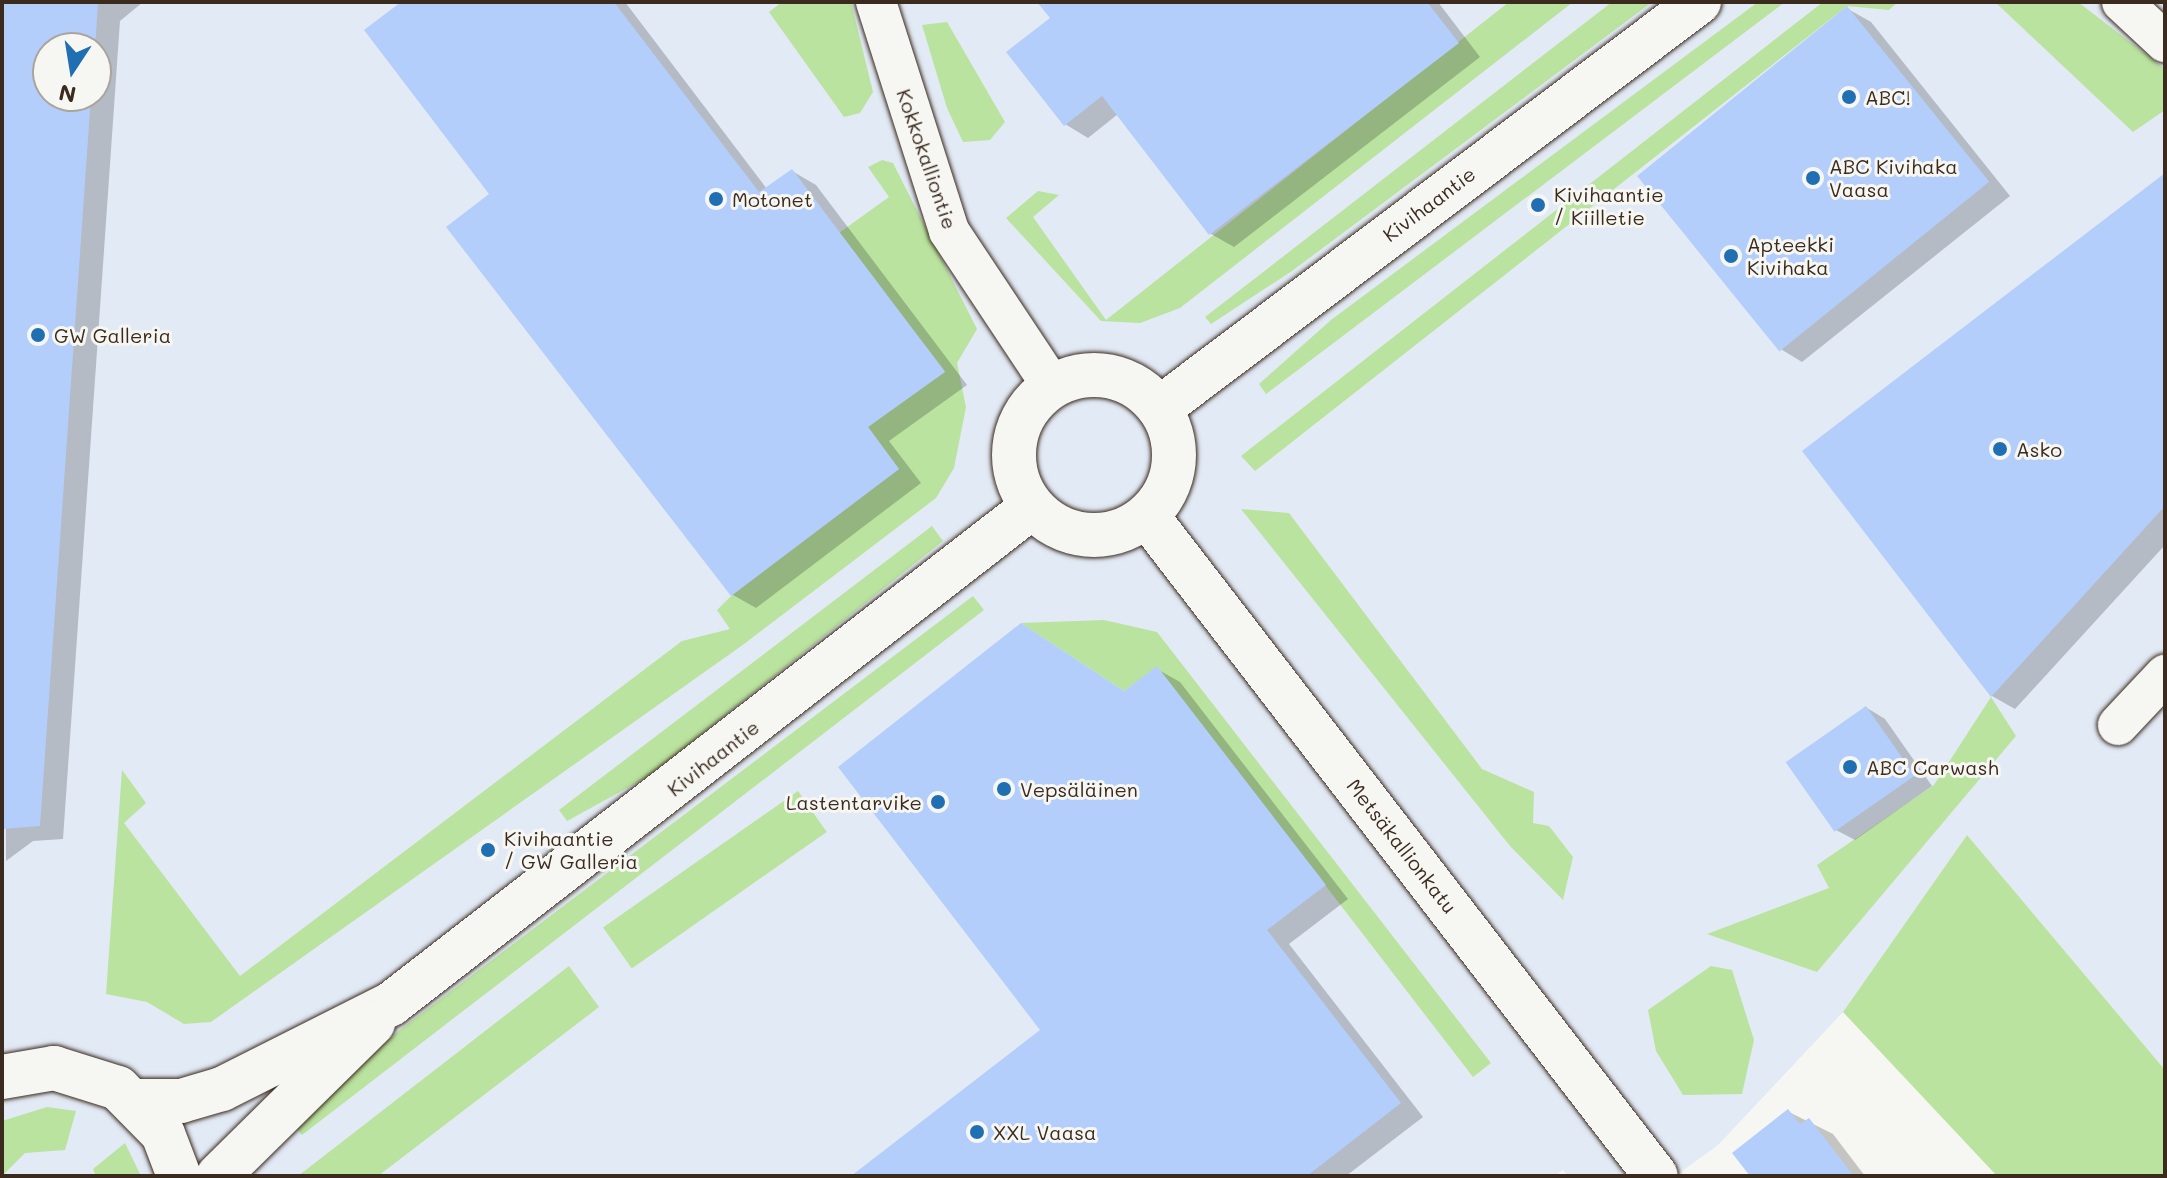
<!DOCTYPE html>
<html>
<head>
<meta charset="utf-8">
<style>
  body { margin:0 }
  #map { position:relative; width:2167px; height:1178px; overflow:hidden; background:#f6f6f2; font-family:Mali,sans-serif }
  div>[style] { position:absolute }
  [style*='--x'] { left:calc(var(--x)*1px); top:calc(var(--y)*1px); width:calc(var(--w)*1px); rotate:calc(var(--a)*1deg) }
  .built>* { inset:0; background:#e2eaf5 }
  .green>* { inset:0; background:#bae39f; transform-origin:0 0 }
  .shadow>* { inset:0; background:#0003 }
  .building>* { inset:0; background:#b3cefb; transform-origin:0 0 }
  .roads { filter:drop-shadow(0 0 2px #3b2a1e) drop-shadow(0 0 2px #3b2a1e) }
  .minor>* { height:40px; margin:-20px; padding:0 20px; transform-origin:20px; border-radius:20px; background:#f6f6f2 }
  .tertiary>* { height:44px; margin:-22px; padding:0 22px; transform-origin:22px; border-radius:22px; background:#f6f6f2 }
  .secondary>* { height:44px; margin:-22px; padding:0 22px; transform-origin:22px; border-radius:22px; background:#f6f6f2 }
  .secondary>.ring { margin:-22px; padding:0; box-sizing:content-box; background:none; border:44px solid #f6f6f2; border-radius:50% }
  .dots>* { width:22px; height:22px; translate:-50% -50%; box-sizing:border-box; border:4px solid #f6f6f2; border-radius:50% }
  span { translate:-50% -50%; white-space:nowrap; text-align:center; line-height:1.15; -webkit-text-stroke:6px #f6f6f2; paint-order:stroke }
  .poi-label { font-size:20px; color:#3b2a1e }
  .left { translate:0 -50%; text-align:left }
  .right { translate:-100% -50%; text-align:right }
  .street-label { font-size:20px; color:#3b2a1e }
  .frame { position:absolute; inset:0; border:4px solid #3b2a1e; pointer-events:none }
  .north { position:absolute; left:32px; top:32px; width:80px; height:80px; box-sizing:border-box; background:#f6f6f2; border:2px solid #aba49d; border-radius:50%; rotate:192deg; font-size:22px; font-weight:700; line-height:32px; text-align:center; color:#3b2a1e }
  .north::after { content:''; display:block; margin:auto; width:28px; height:36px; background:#1f6fb2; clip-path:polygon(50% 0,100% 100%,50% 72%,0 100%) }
</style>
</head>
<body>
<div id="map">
  <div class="built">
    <i style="clip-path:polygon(evenodd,2px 2px,2165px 2px,2165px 1070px,1967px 835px,1843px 1012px,1718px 1145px,1675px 1176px,1568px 1176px,1563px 1170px,1554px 1176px,2px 1176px,2px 2px,48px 48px,96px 48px,96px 96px,48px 96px,48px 48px)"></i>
  </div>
  <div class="green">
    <i style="clip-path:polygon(782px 2px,851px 2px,873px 92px,860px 113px,844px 117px,769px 12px)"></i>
    <i style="clip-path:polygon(1509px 2px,1573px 2px,1180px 308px,1140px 323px,1101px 321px,1006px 218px,1038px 191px,1059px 195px,1033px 217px,1106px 320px)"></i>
    <i style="clip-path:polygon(1612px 2px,1652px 2px,1292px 271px,1211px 324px,1205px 317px)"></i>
    <i style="clip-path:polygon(1758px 2px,1785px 2px,1266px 394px,1259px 384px,1331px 320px)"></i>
    <i style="clip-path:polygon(1823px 2px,1898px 2px,1889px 10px,1847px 6px,1255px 471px,1241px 456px)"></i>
    <i style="clip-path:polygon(1995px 2px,2078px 2px,2165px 69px,2165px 110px,2133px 132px)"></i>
    <i style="clip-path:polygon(947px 22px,1005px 122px,990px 140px,963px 142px,947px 108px,922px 25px)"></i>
    <i style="clip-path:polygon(882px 160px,893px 163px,977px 329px,957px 363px,966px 407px,954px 468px,936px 498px,744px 644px,211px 1022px,184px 1024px,147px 1002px,106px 994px,122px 770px,146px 803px,124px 823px,240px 976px,682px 641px,730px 629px,717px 610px,731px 596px,899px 469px,868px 427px,945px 371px,839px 233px,889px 197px,868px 167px)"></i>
    <i style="clip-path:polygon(1241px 509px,1289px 513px,1482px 769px,1534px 792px,1533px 823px,1549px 826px,1573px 857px,1563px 900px,1510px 846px)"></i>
    <i style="clip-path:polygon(932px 526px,943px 541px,649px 776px,567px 821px,559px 810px)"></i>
    <i style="clip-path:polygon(973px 596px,984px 610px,302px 1135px,293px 1125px,401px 1029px)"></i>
    <i style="clip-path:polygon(1104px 620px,1157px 632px,1491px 1063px,1473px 1077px,1157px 667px,1124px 691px,1021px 623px)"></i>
    <i style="clip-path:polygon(1991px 697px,2016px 736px,1817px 972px,1707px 934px,1829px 888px,1817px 865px,1934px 785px)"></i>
    <i style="left:798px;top:791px;width:50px;height:238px;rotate:55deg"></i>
    <i style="clip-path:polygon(1967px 835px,2165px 1070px,2165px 1174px,1997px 1176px,1843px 1012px)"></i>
    <i style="clip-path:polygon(569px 966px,599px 1007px,378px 1176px,298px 1176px)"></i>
    <i style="clip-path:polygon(1711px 966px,1732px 970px,1754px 1040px,1742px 1094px,1683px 1095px,1656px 1051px,1648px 1010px)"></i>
    <i style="clip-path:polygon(47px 1107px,76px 1111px,65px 1150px,25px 1153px,2px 1176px,2px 1121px)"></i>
    <i style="clip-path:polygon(125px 1143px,141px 1176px,96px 1176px,93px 1169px)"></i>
  </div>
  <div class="shadow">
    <i style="clip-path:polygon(evenodd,2px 2px,143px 2px,120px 21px,63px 839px,33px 841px,6px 861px,2px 2px,48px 48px,96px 48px,96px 96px,48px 96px,48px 48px)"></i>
    <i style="clip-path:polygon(404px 2px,625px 2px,767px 189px,792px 171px,816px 185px,967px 385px,889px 441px,921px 483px,756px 608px,733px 595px,449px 228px,492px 195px)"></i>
    <i style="clip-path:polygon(1040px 2px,1438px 2px,1480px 57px,1234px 247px,1211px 234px,1118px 114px,1088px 138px,1065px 124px,1053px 19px)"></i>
    <i style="clip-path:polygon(1848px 9px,1871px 22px,2010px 196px,1802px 362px,1779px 348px)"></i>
    <i style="clip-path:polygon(2165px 175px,2165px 545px,2015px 709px,1992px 696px,1804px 451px)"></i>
    <i style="clip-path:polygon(1157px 669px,1180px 682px,1348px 899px,1289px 944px,1423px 1117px,1346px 1176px,854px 1176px,1043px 1030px,1126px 693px)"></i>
    <i style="clip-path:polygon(1867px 708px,1885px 719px,1932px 786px,1855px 840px,1836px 830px)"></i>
    <i style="clip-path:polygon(1789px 1112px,1833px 1134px,1865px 1176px,1753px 1176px)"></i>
  </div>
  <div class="building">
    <i style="clip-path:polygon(2px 2px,98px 2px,95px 48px,48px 48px,48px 96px,91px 96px,40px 826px,2px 829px)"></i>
    <i style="clip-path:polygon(401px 2px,614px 2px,759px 192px,792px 169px,945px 372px,868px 427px,899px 469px,731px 596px,446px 227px,489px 194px,364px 30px)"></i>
    <i style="clip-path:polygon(1037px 2px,1427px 2px,1459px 43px,1209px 235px,1102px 96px,1064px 126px,1006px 52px,1050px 18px)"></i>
    <i style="left:1847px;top:6px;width:226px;height:270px;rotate:51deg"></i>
    <i style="clip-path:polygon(2165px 173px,2165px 506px,1991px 697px,1802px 451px)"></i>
    <i style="clip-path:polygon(1021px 623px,1124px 691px,1157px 666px,1326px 885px,1267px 930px,1401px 1103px,1307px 1176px,851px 1176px,1040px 1030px,838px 767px)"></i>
    <i style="left:1866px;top:706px;width:85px;height:98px;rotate:55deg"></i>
    <i style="clip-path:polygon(1788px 1109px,1800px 1124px,1809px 1118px,1854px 1176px,1750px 1176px,1732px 1153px)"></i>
  </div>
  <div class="roads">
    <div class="minor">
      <i style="--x:876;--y:2;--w:240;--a:72.3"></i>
      <i style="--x:949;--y:231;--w:186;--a:56.4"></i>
      <i style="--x:2122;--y:2;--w:59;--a:42.9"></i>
      <i style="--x:2118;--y:725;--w:69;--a:-46.8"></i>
    </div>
    <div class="tertiary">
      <i style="--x:1147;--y:516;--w:833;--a:52.36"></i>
    </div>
    <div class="secondary">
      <i class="ring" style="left:1014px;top:375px;width:116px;height:116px"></i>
      <i style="--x:1160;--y:408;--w:675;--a:-36.99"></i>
      <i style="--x:2;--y:1077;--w:53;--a:-9.8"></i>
      <i style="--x:54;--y:1068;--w:67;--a:17.4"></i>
      <i style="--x:118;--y:1088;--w:64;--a:45.6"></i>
      <i style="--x:163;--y:1134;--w:45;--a:69.1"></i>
      <i style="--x:136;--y:1101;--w:45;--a:0"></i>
      <i style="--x:181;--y:1101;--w:43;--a:-16.3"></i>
      <i style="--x:222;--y:1089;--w:189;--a:-26.7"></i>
      <i style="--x:391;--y:1004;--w:811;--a:-37.79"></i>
      <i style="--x:218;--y:1176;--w:218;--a:-44.6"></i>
    </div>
  </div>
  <div class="dots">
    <i style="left:1849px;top:97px;background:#1f6fb2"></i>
    <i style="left:1813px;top:178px;background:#1f6fb2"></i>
    <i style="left:716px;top:199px;background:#1f6fb2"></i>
    <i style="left:1538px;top:205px;background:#1f6fb2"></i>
    <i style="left:1731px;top:256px;background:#1f6fb2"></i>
    <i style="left:38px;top:335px;background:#1f6fb2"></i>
    <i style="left:2000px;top:449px;background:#1f6fb2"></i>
    <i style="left:1850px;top:767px;background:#1f6fb2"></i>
    <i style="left:1004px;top:789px;background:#1f6fb2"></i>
    <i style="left:938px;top:802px;background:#1f6fb2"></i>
    <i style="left:488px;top:850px;background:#1f6fb2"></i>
    <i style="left:977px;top:1132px;background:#1f6fb2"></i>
  </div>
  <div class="poi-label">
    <span class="left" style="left:1865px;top:97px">ABC!</span>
    <span class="left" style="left:1829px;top:178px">ABC Kivihaka<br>Vaasa</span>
    <span class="left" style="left:1554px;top:206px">Kivihaantie<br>/ Kiilletie</span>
    <span class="left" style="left:732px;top:199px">Motonet</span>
    <span class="left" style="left:1747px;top:256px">Apteekki<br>Kivihaka</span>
    <span class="left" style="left:54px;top:335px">GW Galleria</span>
    <span class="left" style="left:2016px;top:449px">Asko</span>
    <span class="left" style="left:1866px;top:767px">ABC Carwash</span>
    <span class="left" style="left:1020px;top:789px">Vepsäläinen</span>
    <span class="right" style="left:922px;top:802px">Lastentarvike</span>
    <span class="left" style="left:504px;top:850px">Kivihaantie<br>/ GW Galleria</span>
    <span class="left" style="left:993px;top:1132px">XXL Vaasa</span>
  </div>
  <div class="street-label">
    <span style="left:927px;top:159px;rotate:71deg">Kokkokalliontie</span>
    <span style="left:1429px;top:204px;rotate:-37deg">Kivihaantie</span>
    <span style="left:713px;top:758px;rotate:-38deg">Kivihaantie</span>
    <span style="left:1402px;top:846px;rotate:52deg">Metsäkallionkatu</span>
  </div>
  <div class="frame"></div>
  <div class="north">N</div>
</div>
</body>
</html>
